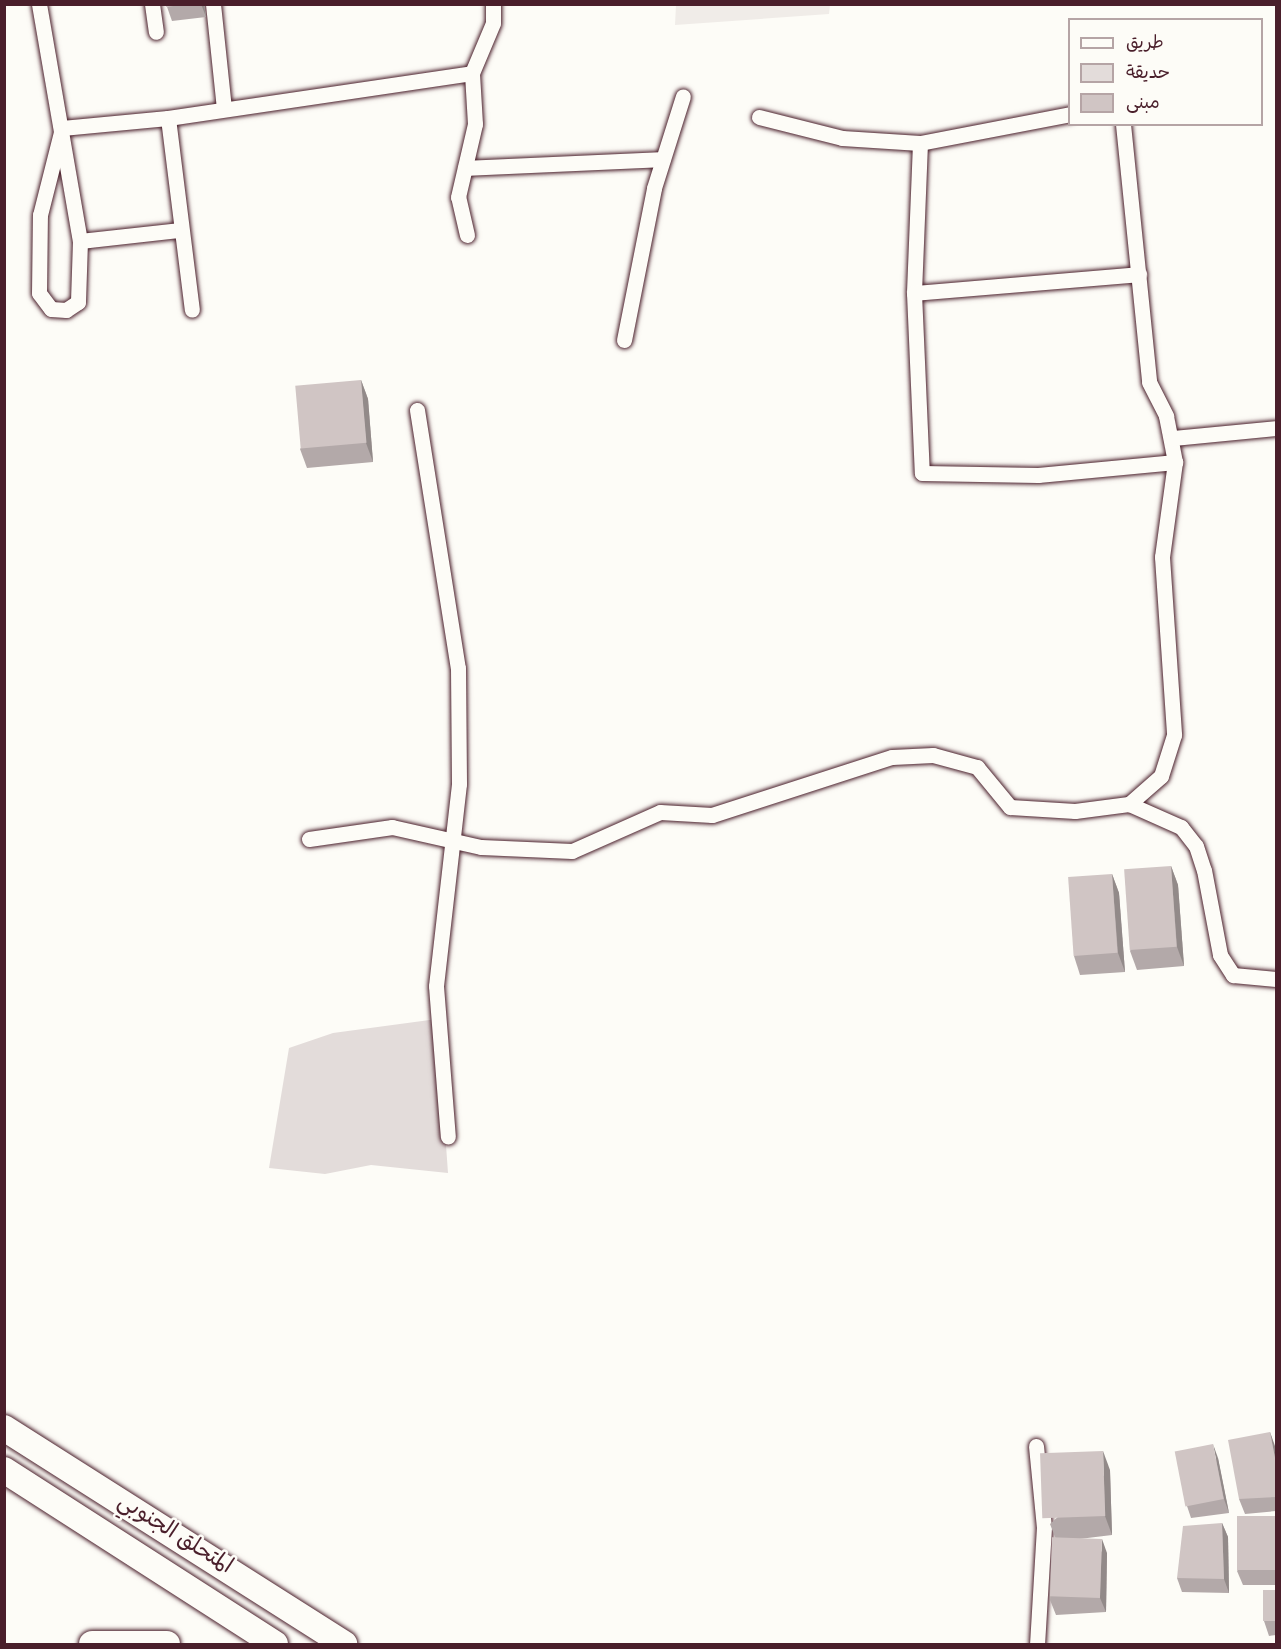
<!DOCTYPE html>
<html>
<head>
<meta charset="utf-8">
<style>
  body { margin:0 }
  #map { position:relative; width:1281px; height:1649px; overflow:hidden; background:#fdfcf7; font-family:"Gochi Hand","Playpen Sans Arabic",sans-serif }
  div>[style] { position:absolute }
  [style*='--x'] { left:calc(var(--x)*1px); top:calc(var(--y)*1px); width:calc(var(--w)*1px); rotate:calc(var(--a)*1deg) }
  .built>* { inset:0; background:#f0ece8 }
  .green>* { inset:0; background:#e3dcda }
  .roads { filter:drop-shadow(0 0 2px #4a1f2b) drop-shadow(0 0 2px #4a1f2b) }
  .street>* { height:15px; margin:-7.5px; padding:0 7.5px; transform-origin:7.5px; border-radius:7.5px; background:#fdfcf7 }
  .highway>* { height:26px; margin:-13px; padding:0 13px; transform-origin:13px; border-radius:13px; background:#fdfcf7 }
  .wall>* { inset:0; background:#b3a9a9 }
  .shaded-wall>* { inset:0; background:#928a89 }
  .building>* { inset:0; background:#d0c5c4; transform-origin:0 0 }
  span { translate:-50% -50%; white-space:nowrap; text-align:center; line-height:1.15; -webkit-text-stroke:5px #fdfcf7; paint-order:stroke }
  .street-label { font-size:22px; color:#4a1f2b }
  .frame { position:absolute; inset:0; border:6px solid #4a1f2b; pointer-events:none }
  .legend { position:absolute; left:1068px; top:18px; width:195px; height:108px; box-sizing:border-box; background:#fdfcf7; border:2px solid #b5a4a5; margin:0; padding:8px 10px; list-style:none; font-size:18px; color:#4a1f2b }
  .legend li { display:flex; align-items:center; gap:12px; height:30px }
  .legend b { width:30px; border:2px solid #b5a4a5 }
</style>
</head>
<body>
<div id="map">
  <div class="built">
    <i style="clip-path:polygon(676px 5px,830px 4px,830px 5px,829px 14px,675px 25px)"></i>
  </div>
  <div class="green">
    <i style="clip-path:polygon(437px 1019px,448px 1173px,371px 1165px,325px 1174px,269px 1168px,289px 1048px,333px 1033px)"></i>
  </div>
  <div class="roads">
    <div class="street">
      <i style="--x:39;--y:4;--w:241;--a:80.2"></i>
      <i style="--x:80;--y:241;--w:101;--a:-6.3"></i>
      <i style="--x:152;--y:4;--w:28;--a:82"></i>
      <i style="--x:213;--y:4;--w:105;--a:84"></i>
      <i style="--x:759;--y:117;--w:86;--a:14.2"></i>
      <i style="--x:842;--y:138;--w:78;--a:3.7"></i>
      <i style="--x:920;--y:143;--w:153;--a:-10.9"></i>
      <i style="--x:168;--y:118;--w:193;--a:82.9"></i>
      <i style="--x:1123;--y:124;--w:259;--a:84.2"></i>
      <i style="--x:1149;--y:382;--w:38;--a:63"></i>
      <i style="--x:1166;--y:416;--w:47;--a:78.9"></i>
      <i style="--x:1175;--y:462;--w:96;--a:97.8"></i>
      <i style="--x:1162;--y:557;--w:178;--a:86.1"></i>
      <i style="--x:1174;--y:735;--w:43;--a:107.6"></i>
      <i style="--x:1161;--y:776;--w:43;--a:138.8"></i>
      <i style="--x:920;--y:143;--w:150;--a:92.3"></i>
      <i style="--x:914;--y:293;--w:180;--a:87.5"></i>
      <i style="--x:922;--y:473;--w:116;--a:1"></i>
      <i style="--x:1038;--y:475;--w:138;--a:-5.4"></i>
      <i style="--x:465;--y:168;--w:198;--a:-2.6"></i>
      <i style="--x:467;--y:235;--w:39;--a:-103"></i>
      <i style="--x:458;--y:197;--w:75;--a:-76.9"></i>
      <i style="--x:475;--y:124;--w:51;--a:-93.4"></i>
      <i style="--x:472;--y:73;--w:54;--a:-67.2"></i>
      <i style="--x:493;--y:23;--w:19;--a:-90"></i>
      <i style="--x:80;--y:241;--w:61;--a:91.9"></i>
      <i style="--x:78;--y:302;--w:14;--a:146"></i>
      <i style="--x:66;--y:310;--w:15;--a:-176"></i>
      <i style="--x:51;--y:309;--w:20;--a:-127"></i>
      <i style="--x:39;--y:293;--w:78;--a:-89.3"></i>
      <i style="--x:40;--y:215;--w:90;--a:-75.8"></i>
      <i style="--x:62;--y:128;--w:106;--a:-5.4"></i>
      <i style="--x:168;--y:118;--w:307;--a:-8.4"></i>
      <i style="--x:914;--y:293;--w:226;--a:-4.8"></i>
      <i style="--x:624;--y:340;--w:155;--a:-78.8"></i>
      <i style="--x:654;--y:188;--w:96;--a:-72.5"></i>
      <i style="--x:417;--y:410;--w:261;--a:81"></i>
      <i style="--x:458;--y:668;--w:116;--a:89.5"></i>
      <i style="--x:459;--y:784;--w:203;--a:96.5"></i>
      <i style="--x:436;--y:986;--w:151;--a:85.5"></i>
      <i style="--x:1173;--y:438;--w:103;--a:-5.5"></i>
      <i style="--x:309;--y:839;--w:84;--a:-8.2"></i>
      <i style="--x:392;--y:827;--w:91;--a:12.7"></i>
      <i style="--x:481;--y:847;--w:91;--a:2.5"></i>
      <i style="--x:572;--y:851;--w:96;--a:-23.9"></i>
      <i style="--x:660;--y:812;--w:52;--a:3.3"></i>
      <i style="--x:712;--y:815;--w:189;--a:-17.9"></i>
      <i style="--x:892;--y:757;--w:41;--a:-2.8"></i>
      <i style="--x:933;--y:755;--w:46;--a:15.3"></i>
      <i style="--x:977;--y:767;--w:52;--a:50.5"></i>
      <i style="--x:1010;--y:807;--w:65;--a:3.5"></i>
      <i style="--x:1075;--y:811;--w:54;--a:-7.4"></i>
      <i style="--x:1129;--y:804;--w:57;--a:23.9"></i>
      <i style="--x:1181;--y:827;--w:24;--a:52"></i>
      <i style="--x:1196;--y:846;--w:25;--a:72"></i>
      <i style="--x:1204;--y:870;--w:86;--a:79.3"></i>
      <i style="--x:1220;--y:955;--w:24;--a:57"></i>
      <i style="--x:1233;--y:975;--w:43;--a:5.3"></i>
      <i style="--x:1036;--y:1446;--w:81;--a:84.4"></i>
      <i style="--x:1044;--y:1527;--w:117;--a:93.4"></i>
    </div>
    <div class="highway">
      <i style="--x:4;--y:1428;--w:403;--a:32.4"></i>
      <i style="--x:4;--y:1470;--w:322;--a:32.7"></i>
      <i style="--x:92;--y:1644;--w:75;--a:0"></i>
    </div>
  </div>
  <div class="wall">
    <i style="clip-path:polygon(166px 4px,204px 4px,206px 17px,172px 21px)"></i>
    <i style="clip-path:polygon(361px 380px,368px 399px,373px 462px,307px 468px,300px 449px)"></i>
    <i style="clip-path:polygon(1171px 866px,1178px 885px,1184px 966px,1137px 970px,1130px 951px)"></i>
    <i style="clip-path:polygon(1112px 874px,1119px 893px,1125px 972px,1080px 975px,1074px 956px)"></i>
    <i style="clip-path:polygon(1270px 1432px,1276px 1452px,1276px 1511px,1245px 1514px,1239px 1499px)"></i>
    <i style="clip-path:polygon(1218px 1458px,1229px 1513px,1191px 1518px,1186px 1503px)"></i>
    <i style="clip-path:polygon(1110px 1470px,1112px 1535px,1063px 1541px,1107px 1553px,1106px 1612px,1056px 1615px,1050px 1600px,1057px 1542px,1050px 1524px)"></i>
    <i style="clip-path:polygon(1276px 1516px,1276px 1585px,1243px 1585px,1237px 1571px)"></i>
    <i style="clip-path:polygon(1222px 1523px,1228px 1537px,1229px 1593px,1182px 1592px,1177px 1578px)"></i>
    <i style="clip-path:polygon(1276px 1590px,1276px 1635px,1269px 1636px,1264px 1621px)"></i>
  </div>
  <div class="shaded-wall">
    <i style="clip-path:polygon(201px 4px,204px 4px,206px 17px)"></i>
    <i style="clip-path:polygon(361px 380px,368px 399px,373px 462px,366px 443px)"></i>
    <i style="clip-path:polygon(1171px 866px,1178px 885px,1184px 966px,1177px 947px)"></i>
    <i style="clip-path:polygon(1112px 874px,1119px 893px,1125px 972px,1118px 953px)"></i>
    <i style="clip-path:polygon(1270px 1432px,1275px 1446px,1276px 1452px,1276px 1463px)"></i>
    <i style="clip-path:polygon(1213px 1444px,1218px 1458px,1229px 1513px,1224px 1499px)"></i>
    <i style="clip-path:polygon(1103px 1451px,1110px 1470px,1112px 1535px,1105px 1516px)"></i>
    <i style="clip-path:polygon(1222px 1523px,1228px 1537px,1229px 1593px,1224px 1579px)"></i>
    <i style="clip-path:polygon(1102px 1539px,1107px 1553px,1106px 1612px,1100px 1598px)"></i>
  </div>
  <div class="building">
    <i style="clip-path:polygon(166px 4px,188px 4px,166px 7px)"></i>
    <i style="left:361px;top:380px;width:63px;height:66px;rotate:85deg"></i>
    <i style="left:1171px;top:866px;width:81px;height:47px;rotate:86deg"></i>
    <i style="left:1112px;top:874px;width:79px;height:44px;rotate:86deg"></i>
    <i style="clip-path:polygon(1270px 1432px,1276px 1463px,1276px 1497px,1239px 1499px,1228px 1440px)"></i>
    <i style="left:1213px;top:1444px;width:56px;height:39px;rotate:79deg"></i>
    <i style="left:1103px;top:1451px;width:65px;height:63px;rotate:88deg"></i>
    <i style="left:1276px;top:1516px;width:54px;height:39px;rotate:90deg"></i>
    <i style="clip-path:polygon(1222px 1523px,1224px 1579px,1177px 1578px,1183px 1526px)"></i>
    <i style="left:1102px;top:1539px;width:59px;height:50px;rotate:92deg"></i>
    <i style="left:1276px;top:1590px;width:31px;height:13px;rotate:90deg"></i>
  </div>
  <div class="street-label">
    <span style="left:174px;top:1536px;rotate:32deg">المتحلق الجنوبي</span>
  </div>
  <div class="frame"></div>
  <ul class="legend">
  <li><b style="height:8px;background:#fdfcf7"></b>طريق</li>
  <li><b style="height:16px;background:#e3dcda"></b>حديقة</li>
  <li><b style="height:16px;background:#d0c5c4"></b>مبنى</li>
  </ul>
</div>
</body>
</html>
